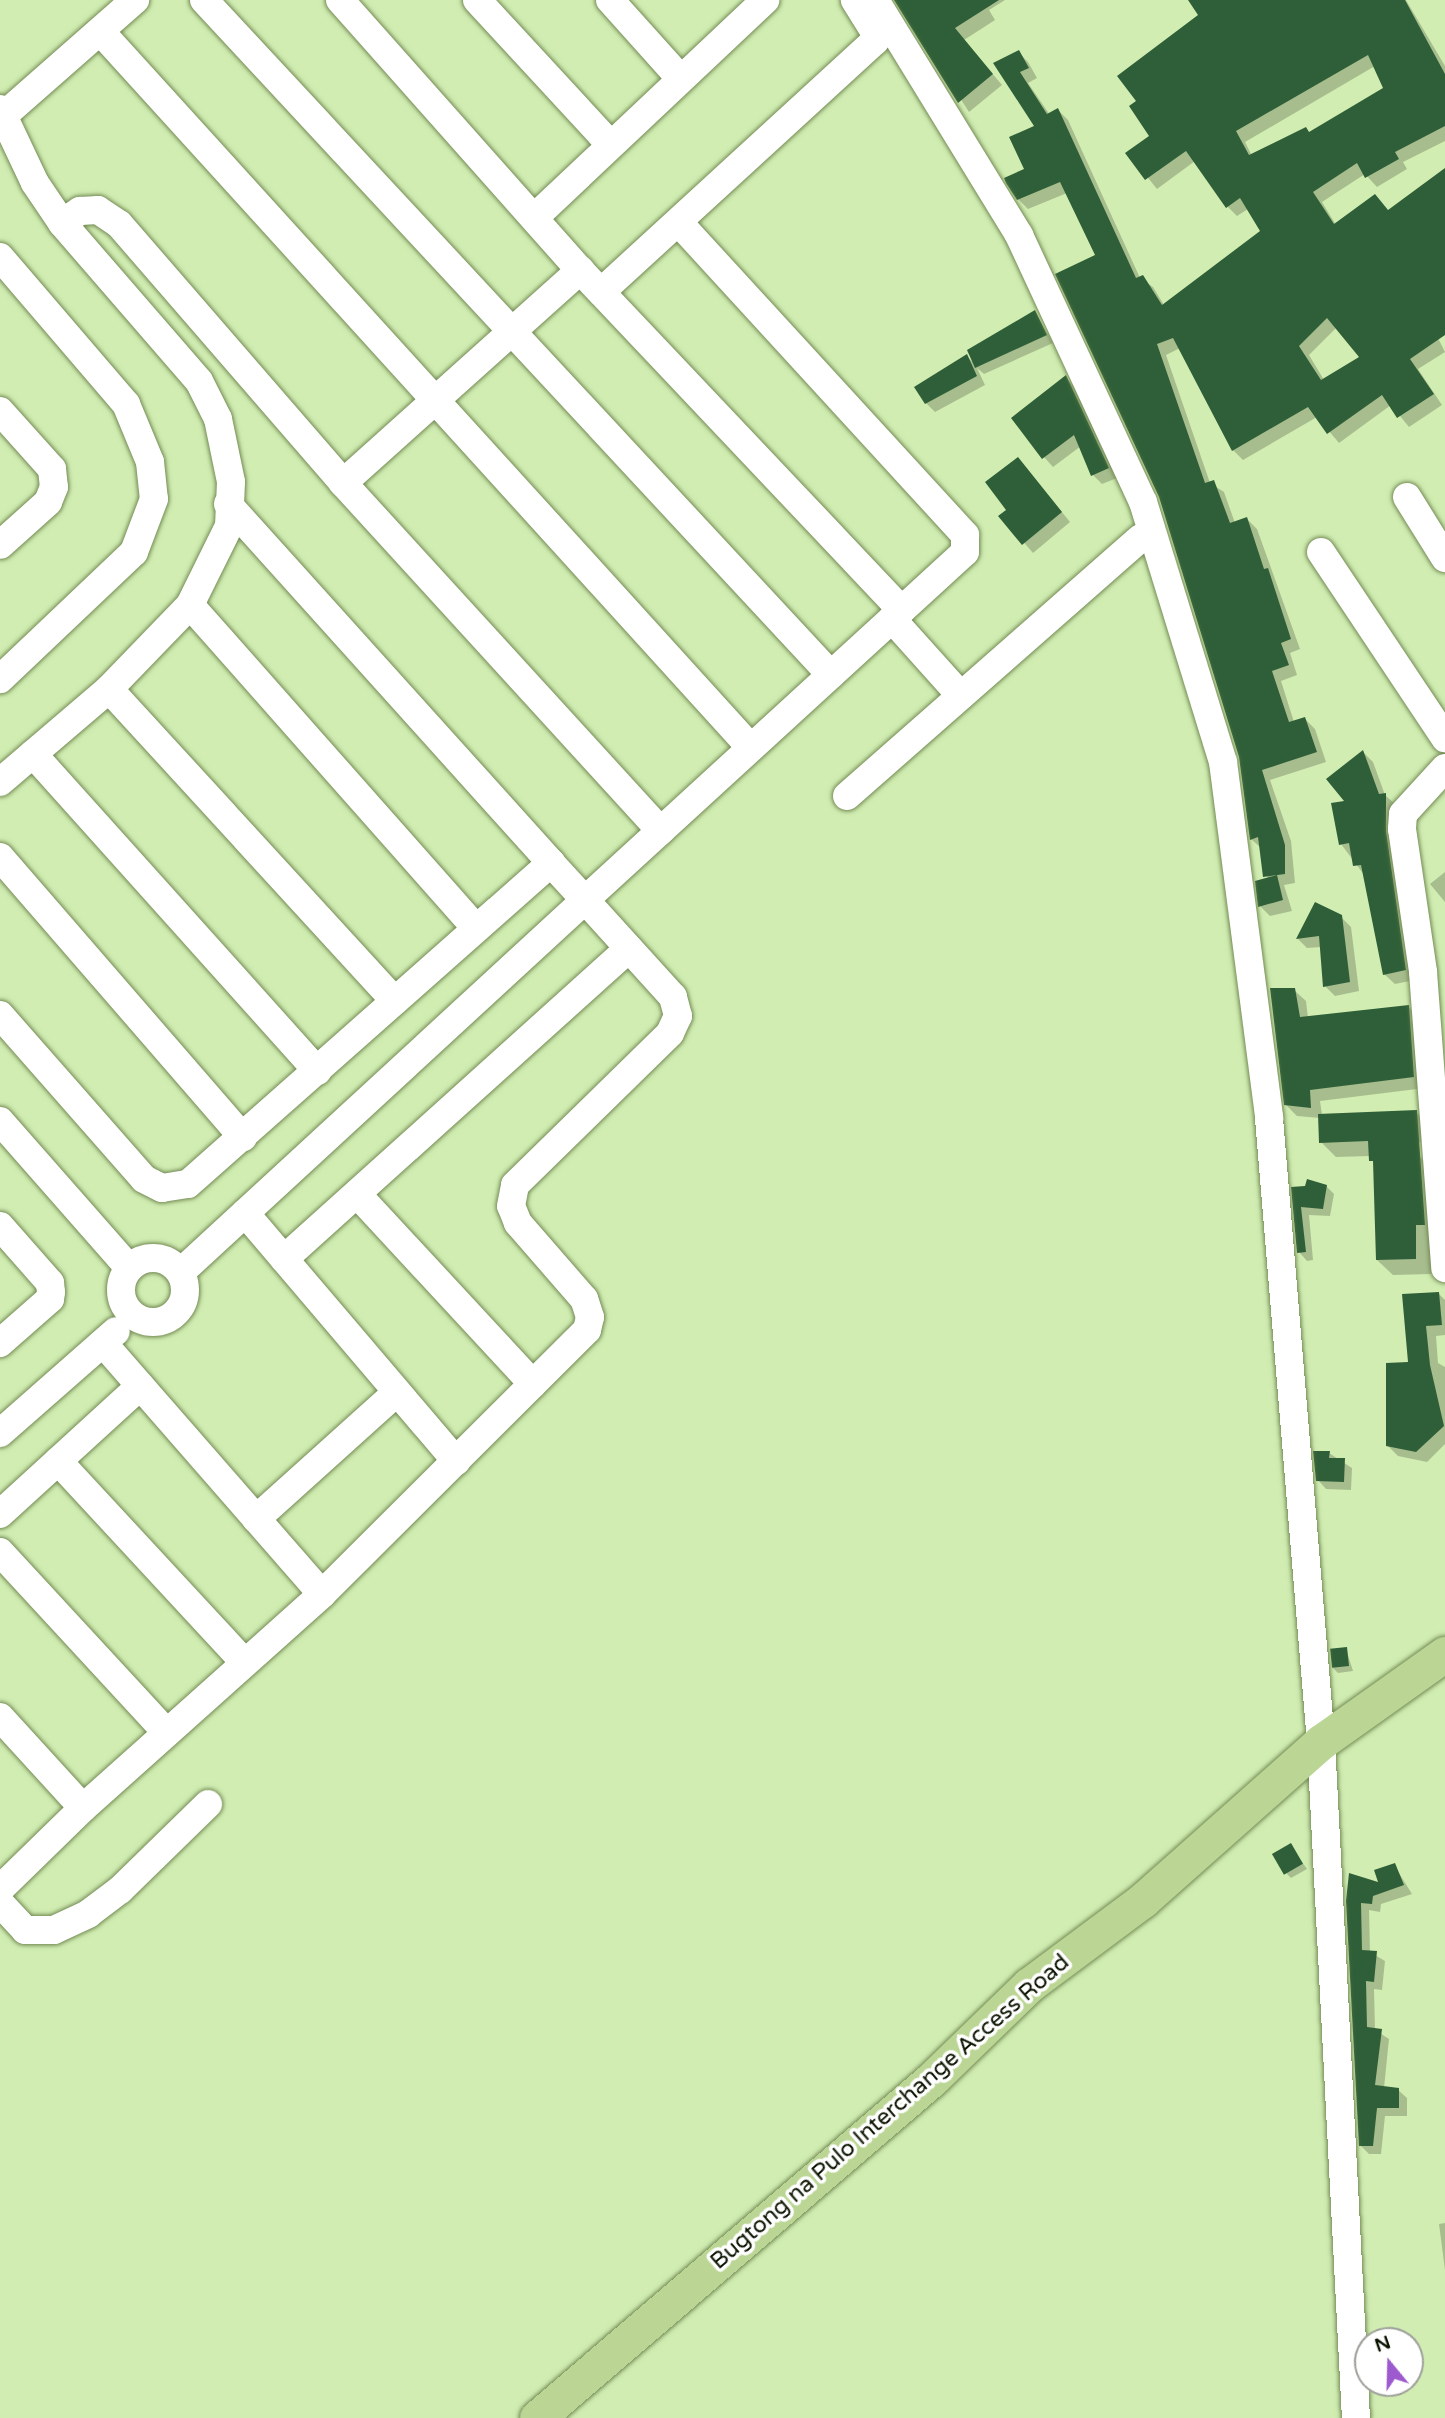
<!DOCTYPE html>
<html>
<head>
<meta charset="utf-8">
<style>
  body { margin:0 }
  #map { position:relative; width:1445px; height:2418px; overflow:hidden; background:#d1edb2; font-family:"Varela Round",sans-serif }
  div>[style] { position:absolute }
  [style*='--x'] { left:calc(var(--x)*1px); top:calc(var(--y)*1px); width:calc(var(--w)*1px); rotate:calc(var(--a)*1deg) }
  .shadow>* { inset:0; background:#0003 }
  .building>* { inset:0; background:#2f5f38; transform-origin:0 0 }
  .roads { filter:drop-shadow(0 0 2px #738b54) drop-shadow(0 0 2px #738b54) }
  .minor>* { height:28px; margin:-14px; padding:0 14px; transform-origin:14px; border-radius:14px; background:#fff }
  .minor>.ring { margin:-14px; padding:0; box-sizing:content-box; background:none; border:28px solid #fff; border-radius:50% }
  .major>* { height:35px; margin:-17.5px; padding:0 17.5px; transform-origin:17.5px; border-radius:17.5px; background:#bbd694 }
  span { translate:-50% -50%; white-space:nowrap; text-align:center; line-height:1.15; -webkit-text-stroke:7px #fff; paint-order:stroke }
  .street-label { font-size:23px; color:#0c1502 }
  .north { position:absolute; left:1354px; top:2327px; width:70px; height:70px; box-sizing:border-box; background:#fff; border:2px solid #9ea19a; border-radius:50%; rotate:341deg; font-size:19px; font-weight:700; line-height:28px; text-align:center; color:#0c1502 }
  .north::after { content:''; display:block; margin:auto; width:24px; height:32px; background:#9d5acf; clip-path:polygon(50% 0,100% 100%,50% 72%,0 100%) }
</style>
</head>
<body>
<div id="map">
  <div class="shadow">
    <i style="clip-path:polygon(897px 0,1005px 0,989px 10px,995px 20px,964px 40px,1002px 85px,969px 112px)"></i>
    <i style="clip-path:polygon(evenodd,1190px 0,1406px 0,1445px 66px,1445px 141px,1403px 162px,1407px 169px,1377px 187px,1365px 174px,1322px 202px,1336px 225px,1389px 211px,1445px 170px,1445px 334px,1438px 338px,1445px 352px,1418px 369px,1442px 405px,1409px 427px,1391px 405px,1339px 443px,1317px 417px,1243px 460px,1233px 450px,1180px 348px,1166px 355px,1210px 483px,1224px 492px,1235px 523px,1247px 519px,1257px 529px,1300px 649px,1290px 653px,1297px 675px,1281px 681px,1294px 722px,1305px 719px,1315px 729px,1326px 762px,1270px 780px,1291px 841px,1295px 883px,1284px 885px,1292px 911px,1270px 916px,1260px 906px,1268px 879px,1261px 848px,1251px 839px,1241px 757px,1098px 256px,1067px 193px,1028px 209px,1018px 199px,1036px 127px,996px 64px,1018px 52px,1028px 62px,1037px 78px,1028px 83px,1050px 115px,1058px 110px,1068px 120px,1140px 278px,1153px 287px,1164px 305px,1262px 231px,1248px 209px,1237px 216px,1227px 206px,1195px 161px,1157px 189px,1128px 153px,1151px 136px,1138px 102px,1201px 16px,1190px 0,1375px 66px,1385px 89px,1310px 133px,1252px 156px,1245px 142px,1375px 66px,1190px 0,1337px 327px,1362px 358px,1324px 380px,1309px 355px,1337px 327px)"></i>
    <i style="clip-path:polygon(1035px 312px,1053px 343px,984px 374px,977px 368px,985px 385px,935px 412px,926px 403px,967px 356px,975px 365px)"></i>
    <i style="clip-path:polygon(1066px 378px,1075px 387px,1117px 478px,1102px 484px,1093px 475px,1081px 446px,1053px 467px,1044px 457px)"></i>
    <i style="clip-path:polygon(1027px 469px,1070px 522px,1033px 553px,1001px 516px,1008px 510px)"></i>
    <i style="clip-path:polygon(1363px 752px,1373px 762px,1385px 795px,1396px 805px,1415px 980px,1395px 984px,1384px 974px,1365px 876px,1341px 844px,1347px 802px)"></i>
    <i style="clip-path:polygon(1445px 872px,1445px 902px,1430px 884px)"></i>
    <i style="clip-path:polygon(1341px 917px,1351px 927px,1359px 991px,1335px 996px,1325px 986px,1321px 947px,1307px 948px,1298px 939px)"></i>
    <i style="clip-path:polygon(1294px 990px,1306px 1001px,1308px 1018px,1408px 1006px,1419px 1018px,1425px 1088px,1320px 1101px,1322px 1115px,1416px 1112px,1431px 1127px,1431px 1133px,1384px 1173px,1420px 1157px,1435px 1173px,1431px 1274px,1393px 1275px,1377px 1260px,1375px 1163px,1370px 1156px,1336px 1157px,1321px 1142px,1320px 1118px,1297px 1116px,1286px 1105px)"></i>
    <i style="clip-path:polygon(1326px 1186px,1334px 1194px,1330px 1216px,1309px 1215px,1313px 1260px,1307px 1261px,1299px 1252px,1293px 1189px)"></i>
    <i style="clip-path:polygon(1438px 1293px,1445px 1300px,1445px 1335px,1436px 1336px,1438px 1363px,1445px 1367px,1445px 1444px,1427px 1462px,1398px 1456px,1388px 1446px,1410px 1364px)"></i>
    <i style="clip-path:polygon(1329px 1453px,1352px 1468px,1351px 1490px,1326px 1489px,1318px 1480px)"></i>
    <i style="clip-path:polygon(1346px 1649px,1353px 1671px,1338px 1673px,1333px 1668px)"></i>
    <i style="clip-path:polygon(1290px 1845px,1307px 1869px,1291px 1878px,1287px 1874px)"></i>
    <i style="clip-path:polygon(1394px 1865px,1412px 1894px,1381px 1904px,1380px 1912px,1369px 1910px,1370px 1952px,1385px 1961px,1382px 1990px,1374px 1989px,1375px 2030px,1389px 2039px,1384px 2088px,1398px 2090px,1407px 2098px,1407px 2116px,1385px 2116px,1381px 2154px,1369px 2154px,1360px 2145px,1348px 1901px,1381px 1884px)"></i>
    <i style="clip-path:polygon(1445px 2223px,1445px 2270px,1439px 2224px)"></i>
  </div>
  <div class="building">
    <i style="clip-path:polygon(894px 0,999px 0,955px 28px,993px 74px,958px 103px)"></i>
    <i style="clip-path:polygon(evenodd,1188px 0,1405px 0,1445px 74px,1445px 126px,1395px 152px,1399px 159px,1365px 178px,1357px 163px,1313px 192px,1334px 224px,1375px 194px,1388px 210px,1445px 168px,1445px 335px,1410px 359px,1434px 394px,1397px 418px,1382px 395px,1327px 434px,1308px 407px,1232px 451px,1173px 338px,1157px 344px,1205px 483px,1214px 480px,1230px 523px,1247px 517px,1264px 569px,1268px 568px,1291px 639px,1281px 643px,1289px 665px,1272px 671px,1289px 722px,1305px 717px,1317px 752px,1262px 770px,1285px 845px,1285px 874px,1263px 877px,1258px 837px,1250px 840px,1239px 757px,1159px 497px,1055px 274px,1095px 255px,1060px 182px,1017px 200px,1006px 183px,1004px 178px,1024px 169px,1009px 137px,1034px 126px,993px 63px,1019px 50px,1029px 68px,1020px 72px,1047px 114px,1058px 108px,1136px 278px,1143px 275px,1162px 305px,1260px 231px,1240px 198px,1226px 208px,1186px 151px,1145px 180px,1125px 153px,1149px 136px,1129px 106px,1136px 101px,1117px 76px,1198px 15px,1188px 0,1368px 55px,1383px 88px,1309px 132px,1306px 127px,1249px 155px,1236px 131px,1368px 55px,1188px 0,1327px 318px,1359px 357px,1321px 380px,1299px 346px,1327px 318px)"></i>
    <i style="clip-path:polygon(1035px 310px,1047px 335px,975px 368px,967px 350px)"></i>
    <i style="clip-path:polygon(967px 354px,977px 376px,925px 404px,914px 387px)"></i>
    <i style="clip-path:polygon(1066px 375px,1109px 468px,1091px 476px,1074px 435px,1042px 459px,1011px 418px)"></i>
    <i style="clip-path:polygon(1018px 457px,1062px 512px,1022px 545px,998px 516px,1006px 510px,985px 482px)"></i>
    <i style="clip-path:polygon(1363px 750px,1379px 794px,1386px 793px,1386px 831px,1406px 970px,1383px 975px,1361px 865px,1353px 866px,1349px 843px,1339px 845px,1331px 803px,1344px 801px,1326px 779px)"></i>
    <i style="clip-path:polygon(1277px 875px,1283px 900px,1258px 907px,1255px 881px)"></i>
    <i style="clip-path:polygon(1315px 902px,1342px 915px,1350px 982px,1323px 987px,1319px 936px,1296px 939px)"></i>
    <i style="clip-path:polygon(1270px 988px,1295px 988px,1300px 1017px,1409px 1005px,1414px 1077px,1310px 1090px,1311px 1108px,1284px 1105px)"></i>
    <i style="clip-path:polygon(1417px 1110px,1425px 1225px,1416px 1225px,1416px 1259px,1376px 1260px,1373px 1161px,1369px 1161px,1368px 1141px,1319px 1143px,1318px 1114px)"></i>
    <i style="clip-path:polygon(1307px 1179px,1327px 1185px,1323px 1209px,1301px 1207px,1306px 1252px,1297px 1253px,1291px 1187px,1305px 1186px)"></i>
    <i style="clip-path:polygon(1439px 1292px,1442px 1325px,1426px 1326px,1430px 1365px,1444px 1426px,1416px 1452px,1386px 1446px,1386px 1363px,1408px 1362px,1402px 1294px)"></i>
    <i style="clip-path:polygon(1313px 1451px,1330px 1451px,1329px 1458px,1345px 1458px,1344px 1482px,1316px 1481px)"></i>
    <i style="left:1347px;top:1647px;width:19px;height:17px;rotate:84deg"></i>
    <i style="left:1291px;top:1843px;width:24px;height:22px;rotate:60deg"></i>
    <i style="clip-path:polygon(1395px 1863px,1404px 1885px,1373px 1896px,1372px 1904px,1361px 1903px,1362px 1950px,1377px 1951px,1374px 1982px,1366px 1981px,1367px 2027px,1382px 2029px,1375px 2085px,1399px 2088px,1399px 2108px,1377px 2108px,1373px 2146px,1359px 2146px,1346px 1901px,1349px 1873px,1378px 1882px,1374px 1870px)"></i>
  </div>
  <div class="roads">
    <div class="minor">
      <i style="--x:204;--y:0;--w:921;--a:47.11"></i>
      <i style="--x:340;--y:0;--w:361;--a:48.4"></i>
      <i style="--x:580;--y:270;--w:468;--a:46.6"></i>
      <i style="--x:477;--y:0;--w:197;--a:47.3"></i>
      <i style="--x:610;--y:0;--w:106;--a:48.1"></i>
      <i style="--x:875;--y:0;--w:276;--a:58.5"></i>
      <i style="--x:1019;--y:235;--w:294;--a:65.1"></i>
      <i style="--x:1143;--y:502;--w:272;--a:72.9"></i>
      <i style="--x:1223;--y:762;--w:359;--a:82.6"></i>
      <i style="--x:1269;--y:1118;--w:626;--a:85.24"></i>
      <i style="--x:1321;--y:1742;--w:677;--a:87.04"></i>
      <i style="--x:100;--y:31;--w:968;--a:47.76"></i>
      <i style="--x:0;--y:109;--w:82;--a:64.7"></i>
      <i style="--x:35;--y:183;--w:48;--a:56"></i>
      <i style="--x:62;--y:223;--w:209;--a:49.1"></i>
      <i style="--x:199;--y:381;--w:42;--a:63.4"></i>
      <i style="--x:218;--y:419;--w:64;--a:78.3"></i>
      <i style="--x:231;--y:482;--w:44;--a:92.6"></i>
      <i style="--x:229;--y:526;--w:88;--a:116.3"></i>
      <i style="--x:190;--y:605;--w:117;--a:134"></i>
      <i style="--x:109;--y:689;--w:143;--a:139.5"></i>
      <i style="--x:3;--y:116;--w:176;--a:-41.3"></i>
      <i style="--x:534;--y:218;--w:318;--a:-43.3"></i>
      <i style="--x:62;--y:223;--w:22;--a:-34"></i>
      <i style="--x:80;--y:211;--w:18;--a:-3"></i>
      <i style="--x:98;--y:210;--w:25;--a:34"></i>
      <i style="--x:119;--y:224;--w:342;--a:49.1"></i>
      <i style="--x:343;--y:483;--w:471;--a:47.6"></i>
      <i style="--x:0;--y:257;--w:194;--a:49.4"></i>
      <i style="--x:126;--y:404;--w:63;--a:67.5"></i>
      <i style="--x:150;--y:462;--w:37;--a:84"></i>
      <i style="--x:154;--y:499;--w:57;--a:110.7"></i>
      <i style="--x:134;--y:552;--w:185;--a:136.5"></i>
      <i style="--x:601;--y:292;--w:372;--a:-42.5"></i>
      <i style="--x:875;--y:41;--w:7;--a:-82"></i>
      <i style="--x:876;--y:34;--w:40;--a:-122"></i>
      <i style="--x:0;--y:411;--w:78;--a:48.1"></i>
      <i style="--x:52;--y:469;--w:18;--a:84"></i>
      <i style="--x:54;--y:487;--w:16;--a:112"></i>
      <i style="--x:48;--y:502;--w:64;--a:138.1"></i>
      <i style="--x:343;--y:483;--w:319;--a:-41.9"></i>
      <i style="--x:1407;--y:497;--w:72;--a:58.1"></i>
      <i style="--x:228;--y:504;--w:483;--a:48"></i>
      <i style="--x:1321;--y:552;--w:224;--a:56.3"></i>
      <i style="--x:190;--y:605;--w:431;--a:48.5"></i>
      <i style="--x:892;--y:619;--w:103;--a:48.1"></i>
      <i style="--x:109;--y:689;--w:423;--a:47.5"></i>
      <i style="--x:33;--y:754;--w:426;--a:48.1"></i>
      <i style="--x:1445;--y:768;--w:62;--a:132.4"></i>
      <i style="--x:1403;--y:814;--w:15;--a:94"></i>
      <i style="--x:1402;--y:829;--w:145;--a:81.6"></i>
      <i style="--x:1423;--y:972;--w:297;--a:85.7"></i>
      <i style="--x:847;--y:796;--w:390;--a:-41.3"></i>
      <i style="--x:0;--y:857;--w:371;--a:49.1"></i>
      <i style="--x:0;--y:1015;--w:218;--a:48.7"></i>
      <i style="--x:144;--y:1179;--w:20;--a:27"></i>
      <i style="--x:162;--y:1188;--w:26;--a:-9"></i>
      <i style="--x:188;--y:1184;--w:485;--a:-41.5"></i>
      <i style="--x:551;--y:863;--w:50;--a:47.4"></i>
      <i style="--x:585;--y:900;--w:549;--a:137.36"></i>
      <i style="--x:0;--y:1121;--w:196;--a:48.7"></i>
      <i style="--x:357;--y:1194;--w:259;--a:47.2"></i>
      <i style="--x:245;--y:1213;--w:326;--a:49.6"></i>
      <i style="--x:0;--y:1226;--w:76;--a:48.7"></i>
      <i style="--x:50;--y:1283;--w:9;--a:84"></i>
      <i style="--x:51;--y:1292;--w:7;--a:98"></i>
      <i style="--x:50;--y:1299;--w:67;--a:138.7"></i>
      <i class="ring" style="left:121px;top:1258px;width:36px;height:36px"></i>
      <i style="--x:284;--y:1259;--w:464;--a:-42"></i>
      <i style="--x:103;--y:1343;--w:333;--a:48.9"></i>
      <i style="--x:0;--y:1433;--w:154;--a:-41.3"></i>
      <i style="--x:58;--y:1461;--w:275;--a:47.2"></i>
      <i style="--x:0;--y:1514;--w:190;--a:-42.4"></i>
      <i style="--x:256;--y:1519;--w:187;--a:-42"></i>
      <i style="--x:0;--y:1552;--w:246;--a:47.3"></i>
      <i style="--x:0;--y:1717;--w:123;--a:47.6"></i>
      <i style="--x:0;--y:1889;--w:116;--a:-44.3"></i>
      <i style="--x:83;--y:1808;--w:321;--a:-41.8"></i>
      <i style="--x:322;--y:1594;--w:374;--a:-44.9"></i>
      <i style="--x:587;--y:1330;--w:13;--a:-77"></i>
      <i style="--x:590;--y:1317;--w:19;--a:-108"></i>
      <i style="--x:584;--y:1299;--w:101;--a:-131"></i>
      <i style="--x:518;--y:1223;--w:18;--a:-112"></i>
      <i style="--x:511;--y:1206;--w:21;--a:-79"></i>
      <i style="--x:515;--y:1185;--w:217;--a:-44.4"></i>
      <i style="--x:670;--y:1033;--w:19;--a:-65"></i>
      <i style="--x:678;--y:1016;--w:20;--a:-105"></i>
      <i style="--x:673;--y:997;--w:131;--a:-132.2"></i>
      <i style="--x:585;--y:900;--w:515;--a:-42.48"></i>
      <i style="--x:965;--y:552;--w:17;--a:-90"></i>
      <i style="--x:965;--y:535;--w:423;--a:-132.5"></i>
      <i style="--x:0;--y:1903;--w:37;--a:47"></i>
      <i style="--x:25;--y:1930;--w:29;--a:0"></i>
      <i style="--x:54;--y:1930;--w:38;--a:-25"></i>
      <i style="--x:88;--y:1914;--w:40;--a:-37"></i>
      <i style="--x:120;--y:1890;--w:123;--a:-44.3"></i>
    </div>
    <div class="major">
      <i style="--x:537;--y:2418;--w:521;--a:-40.64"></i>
      <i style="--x:932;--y:2079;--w:135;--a:-44.1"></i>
      <i style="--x:1029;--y:1985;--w:142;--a:-36.7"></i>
      <i style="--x:1143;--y:1900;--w:238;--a:-41.6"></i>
      <i style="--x:1321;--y:1742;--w:152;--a:-35.4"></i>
    </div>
  </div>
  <div class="street-label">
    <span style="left:890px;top:2112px;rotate:-41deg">Bugtong na Pulo Interchange Access Road</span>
  </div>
  <div class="north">N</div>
</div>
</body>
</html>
